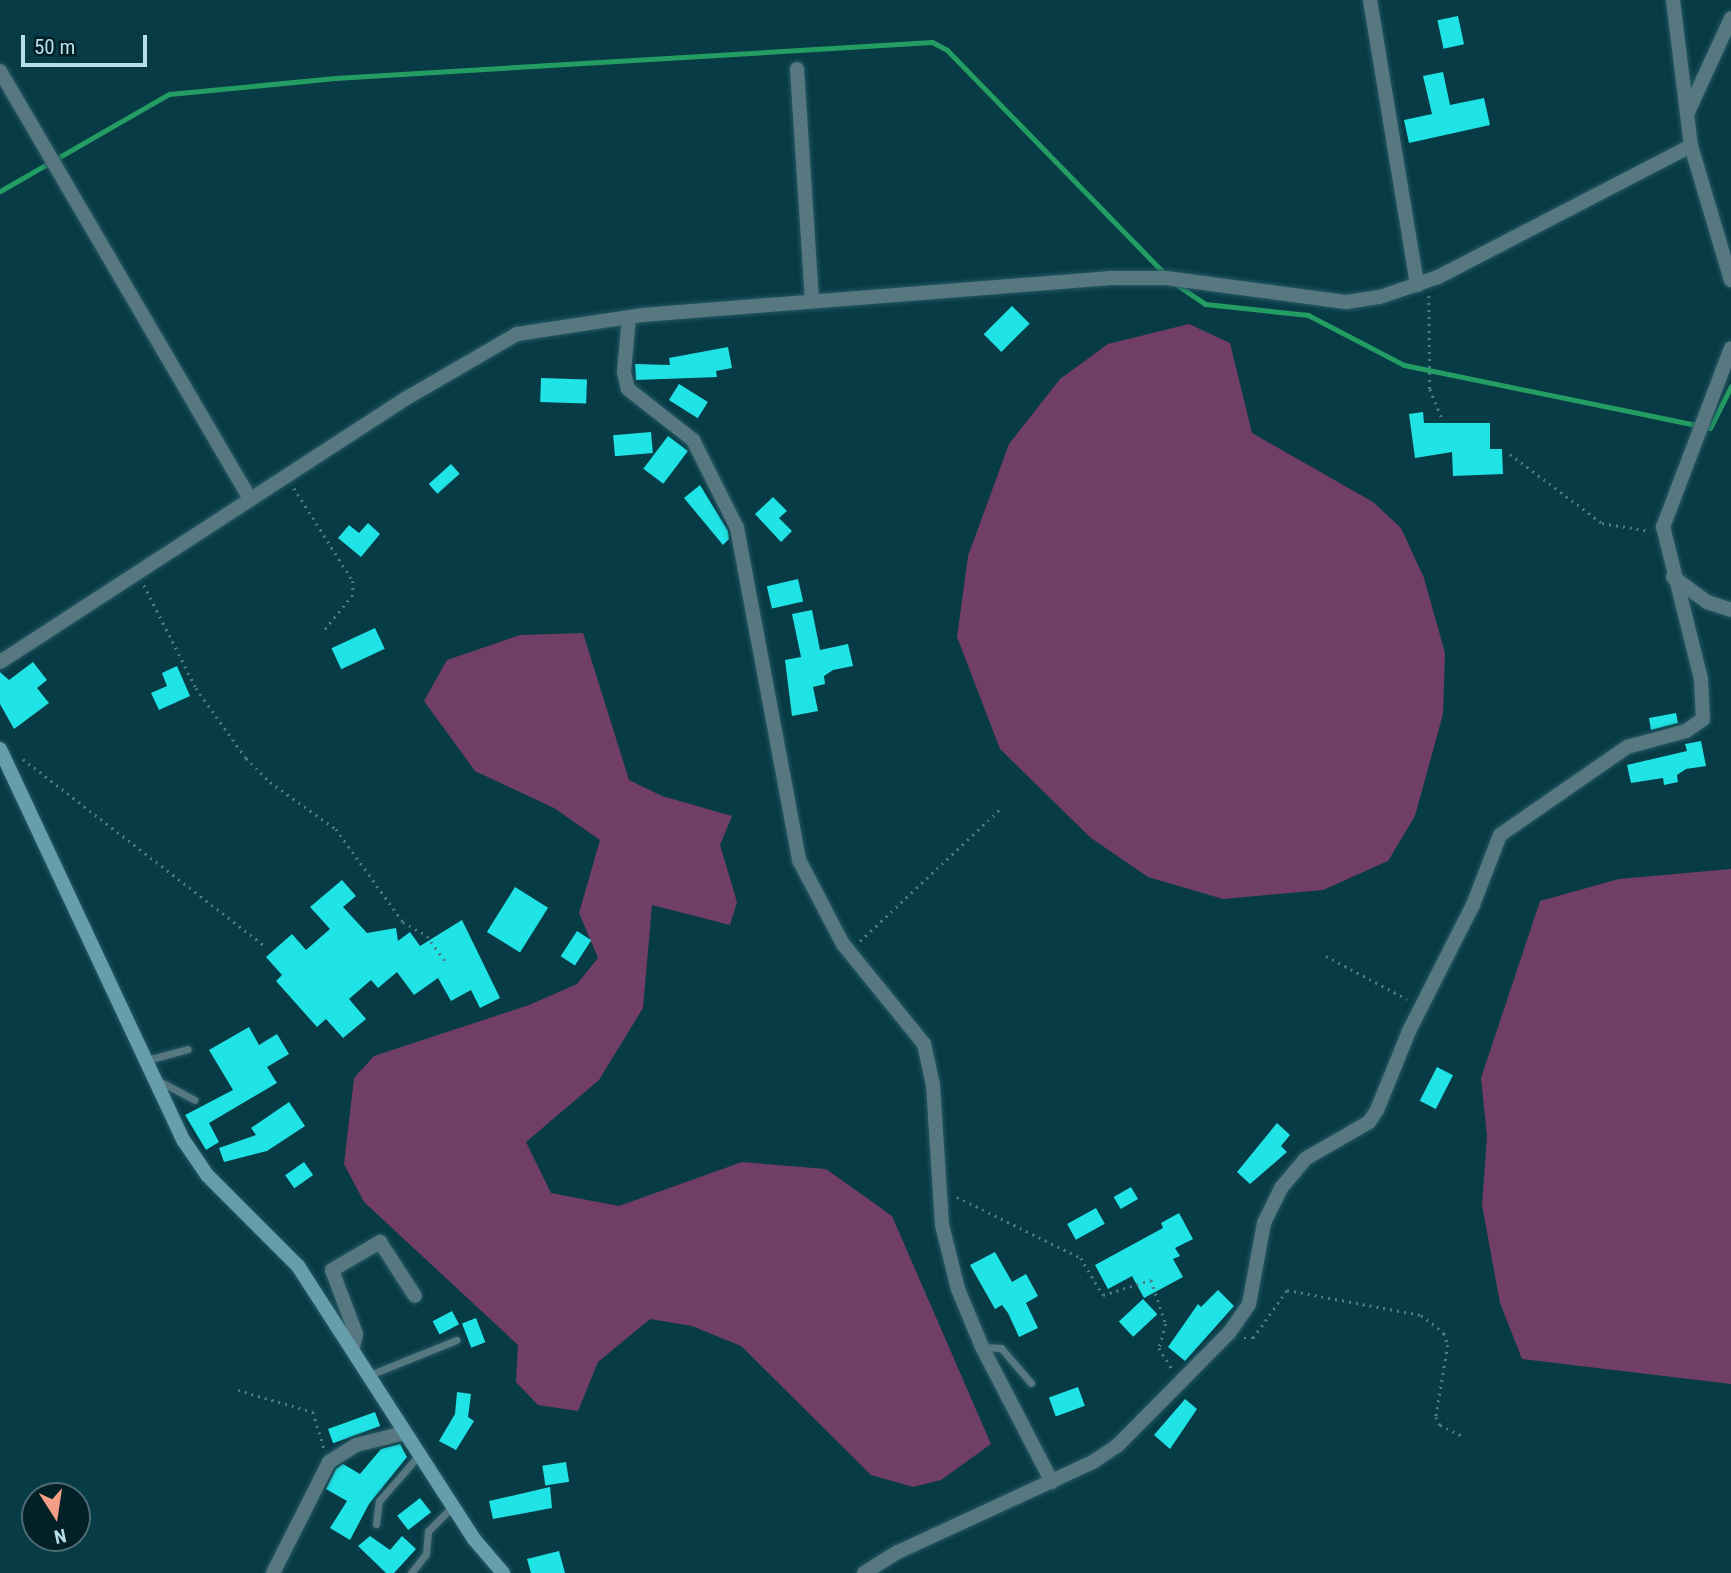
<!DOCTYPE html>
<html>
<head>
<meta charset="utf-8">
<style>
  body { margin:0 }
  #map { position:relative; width:1731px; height:1573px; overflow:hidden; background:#073b46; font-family:"Roboto Condensed",sans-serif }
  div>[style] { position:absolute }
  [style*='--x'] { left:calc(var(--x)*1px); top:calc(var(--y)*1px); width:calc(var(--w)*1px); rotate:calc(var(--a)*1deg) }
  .green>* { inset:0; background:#713f65 }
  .stream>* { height:5px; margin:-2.5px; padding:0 2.5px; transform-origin:2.5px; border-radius:2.5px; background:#239d62 }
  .building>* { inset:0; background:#20e3e6; transform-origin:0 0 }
  .path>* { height:2.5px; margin-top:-1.25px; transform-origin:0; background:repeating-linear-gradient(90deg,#4c7c87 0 2px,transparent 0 7px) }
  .roads { filter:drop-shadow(0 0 2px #265964) drop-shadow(0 0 2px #265964) }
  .lane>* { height:7px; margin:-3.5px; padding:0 3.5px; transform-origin:3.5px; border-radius:3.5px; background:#577881 }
  .street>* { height:14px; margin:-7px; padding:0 7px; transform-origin:7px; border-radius:7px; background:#577881 }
  .secondary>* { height:14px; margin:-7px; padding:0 7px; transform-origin:7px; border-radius:7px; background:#679ead }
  span { translate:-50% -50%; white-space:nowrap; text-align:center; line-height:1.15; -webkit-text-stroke:7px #042027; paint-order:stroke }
  .north { position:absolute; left:21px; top:1482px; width:70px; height:70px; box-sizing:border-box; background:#042027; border:2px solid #4b6c75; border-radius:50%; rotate:168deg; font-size:19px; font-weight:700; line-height:28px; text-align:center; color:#b6dfea }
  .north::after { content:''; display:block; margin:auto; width:24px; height:32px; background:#f49e86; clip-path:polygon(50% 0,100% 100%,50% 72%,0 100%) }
  .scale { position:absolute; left:21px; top:35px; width:126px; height:32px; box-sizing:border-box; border:4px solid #b6dfea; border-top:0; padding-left:9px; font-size:21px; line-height:24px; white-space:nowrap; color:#b6dfea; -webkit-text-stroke:5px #042027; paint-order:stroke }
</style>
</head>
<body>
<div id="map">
  <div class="green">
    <i style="clip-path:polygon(1189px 324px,1230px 343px,1252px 433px,1373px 502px,1401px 528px,1424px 578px,1445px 653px,1443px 714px,1415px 816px,1388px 861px,1323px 890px,1223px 899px,1148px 877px,1091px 838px,1000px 749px,957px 637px,968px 556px,1009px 444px,1060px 379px,1108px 344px)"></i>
    <i style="clip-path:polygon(583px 633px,629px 780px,662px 796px,732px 816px,720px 845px,737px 902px,730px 925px,652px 905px,643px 1008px,599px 1080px,526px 1142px,551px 1193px,619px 1206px,742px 1162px,826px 1169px,892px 1216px,991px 1444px,941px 1480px,913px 1487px,871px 1475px,741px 1346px,692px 1326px,650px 1319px,598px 1362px,578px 1411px,538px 1405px,516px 1382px,518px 1345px,364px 1202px,344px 1164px,354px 1078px,374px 1056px,529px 1005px,577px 984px,598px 958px,579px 913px,600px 840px,554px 808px,475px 771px,424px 701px,447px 660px,520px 635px)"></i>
    <i style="clip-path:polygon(1731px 869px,1731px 1384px,1522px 1359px,1500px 1303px,1482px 1205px,1487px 1136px,1481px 1078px,1540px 901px,1619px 879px)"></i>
  </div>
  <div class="stream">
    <i style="--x:0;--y:191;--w:195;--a:-29.9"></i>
    <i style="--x:169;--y:94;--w:167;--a:-5.5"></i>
    <i style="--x:335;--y:78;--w:598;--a:-3.45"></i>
    <i style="--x:932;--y:42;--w:17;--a:28"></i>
    <i style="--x:947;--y:50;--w:315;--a:45.8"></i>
    <i style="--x:1174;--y:283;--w:37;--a:34"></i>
    <i style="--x:1205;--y:304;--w:104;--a:6.1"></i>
    <i style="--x:1308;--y:315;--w:108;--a:27.5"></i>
    <i style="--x:1404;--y:365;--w:312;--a:11.6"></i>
    <i style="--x:1710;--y:428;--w:47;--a:-63.4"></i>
  </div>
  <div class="building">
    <i style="left:1458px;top:16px;width:29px;height:21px;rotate:78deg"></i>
    <i style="clip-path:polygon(1443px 72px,1450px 105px,1484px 98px,1490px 125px,1409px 143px,1404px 120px,1432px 114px,1423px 76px)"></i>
    <i style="left:1012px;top:306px;width:25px;height:40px;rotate:45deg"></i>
    <i style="clip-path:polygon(728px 347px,732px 368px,716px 371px,717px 377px,636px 380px,635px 364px,670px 365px,669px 358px)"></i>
    <i style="left:541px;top:378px;width:46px;height:24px;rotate:2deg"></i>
    <i style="left:679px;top:384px;width:34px;height:19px;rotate:32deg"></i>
    <i style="clip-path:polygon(1423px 412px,1424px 423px,1490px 423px,1490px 449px,1502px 449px,1503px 474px,1453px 476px,1452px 452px,1415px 458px,1409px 414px)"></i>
    <i style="left:651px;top:432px;width:21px;height:38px;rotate:85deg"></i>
    <i style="left:668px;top:436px;width:25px;height:41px;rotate:37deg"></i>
    <i style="left:451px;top:464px;width:13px;height:30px;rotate:48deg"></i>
    <i style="clip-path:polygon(700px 485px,728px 531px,729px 539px,723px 545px,684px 498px)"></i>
    <i style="clip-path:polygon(773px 497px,787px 511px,779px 518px,792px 531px,781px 542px,755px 514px)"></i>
    <i style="clip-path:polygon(368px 523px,380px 534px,361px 557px,338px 538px,349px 525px,359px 533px)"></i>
    <i style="left:798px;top:579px;width:23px;height:32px;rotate:77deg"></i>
    <i style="clip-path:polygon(812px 610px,820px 650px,848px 644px,853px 666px,833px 670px,824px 676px,825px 684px,813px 687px,818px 711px,792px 716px,785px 660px,801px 657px,792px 614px)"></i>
    <i style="left:375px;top:628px;width:23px;height:48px;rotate:65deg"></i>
    <i style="clip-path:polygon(33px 662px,47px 680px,37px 688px,49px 703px,14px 729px,0 704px,0 672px,9px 680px)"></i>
    <i style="clip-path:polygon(177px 666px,190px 696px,159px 710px,151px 693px,167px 686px,162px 673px)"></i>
    <i style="clip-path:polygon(1676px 713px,1678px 723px,1651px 730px,1649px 718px)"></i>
    <i style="clip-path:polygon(1701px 741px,1706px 766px,1686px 769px,1677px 775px,1678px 782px,1664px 785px,1663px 778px,1631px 783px,1627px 765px,1687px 751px,1685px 744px)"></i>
    <i style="clip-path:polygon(342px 880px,356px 896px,343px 907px,367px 933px,396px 928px,398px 941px,410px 932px,420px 946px,462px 920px,500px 998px,480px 1008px,471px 990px,451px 1001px,438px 978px,414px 995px,397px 972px,378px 988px,371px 980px,349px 999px,366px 1019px,343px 1038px,326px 1019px,317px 1027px,276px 981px,282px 975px,266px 957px,292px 934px,306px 950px,330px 929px,310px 907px)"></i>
    <i style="left:515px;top:887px;width:39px;height:53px;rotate:32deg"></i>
    <i style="left:577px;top:931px;width:17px;height:30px;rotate:33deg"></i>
    <i style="clip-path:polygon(249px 1027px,259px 1045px,277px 1034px,289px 1054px,267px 1067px,277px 1083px,209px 1123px,219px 1142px,206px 1150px,185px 1115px,233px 1090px,209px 1050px)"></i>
    <i style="left:1437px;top:1067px;width:18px;height:38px;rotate:27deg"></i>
    <i style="clip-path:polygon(289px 1102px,305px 1126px,267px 1151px,224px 1162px,219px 1148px,256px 1135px,251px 1128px)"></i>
    <i style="clip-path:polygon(1277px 1123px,1290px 1135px,1281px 1146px,1287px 1152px,1250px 1184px,1237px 1172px)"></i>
    <i style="left:304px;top:1162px;width:16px;height:23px;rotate:55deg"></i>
    <i style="left:1131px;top:1187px;width:14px;height:20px;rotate:60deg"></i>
    <i style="left:1096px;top:1208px;width:18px;height:33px;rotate:61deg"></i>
    <i style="clip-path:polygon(1179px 1213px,1193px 1239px,1175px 1248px,1180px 1256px,1173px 1259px,1183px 1277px,1144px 1298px,1132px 1276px,1108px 1289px,1095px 1265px,1163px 1228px,1161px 1223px)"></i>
    <i style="clip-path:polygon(995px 1252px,1012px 1282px,1026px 1274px,1038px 1296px,1026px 1303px,1038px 1328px,1019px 1337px,1008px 1313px,1002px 1305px,995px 1309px,970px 1265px)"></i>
    <i style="clip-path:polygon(1218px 1290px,1234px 1306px,1185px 1361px,1168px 1347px,1198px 1304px,1201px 1307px)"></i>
    <i style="left:1143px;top:1299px;width:21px;height:33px;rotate:47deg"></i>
    <i style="left:452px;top:1311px;width:15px;height:22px;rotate:62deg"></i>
    <i style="left:476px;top:1318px;width:26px;height:15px;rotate:69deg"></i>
    <i style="left:1078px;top:1387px;width:20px;height:31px;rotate:70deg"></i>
    <i style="clip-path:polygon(457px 1392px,471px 1394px,468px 1417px,474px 1421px,456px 1450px,439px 1441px,455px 1414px)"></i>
    <i style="clip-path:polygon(1185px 1399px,1197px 1409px,1170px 1449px,1154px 1435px)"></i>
    <i style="left:375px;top:1412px;width:15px;height:50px;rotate:70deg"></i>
    <i style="clip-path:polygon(400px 1444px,407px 1457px,369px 1504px,350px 1540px,330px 1528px,347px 1501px,326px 1489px,336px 1469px,343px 1464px,360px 1474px,381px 1449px)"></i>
    <i style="left:566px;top:1462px;width:20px;height:24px;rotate:81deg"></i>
    <i style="clip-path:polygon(550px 1487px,552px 1508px,493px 1519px,489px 1501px)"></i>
    <i style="left:420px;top:1498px;width:18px;height:29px;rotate:52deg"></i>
    <i style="clip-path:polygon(370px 1536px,390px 1550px,402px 1536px,416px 1549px,394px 1573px,386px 1573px,358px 1546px)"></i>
    <i style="clip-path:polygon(559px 1551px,565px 1573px,531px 1573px,527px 1559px)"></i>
  </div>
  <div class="path">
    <i style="--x:1429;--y:296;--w:93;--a:89.4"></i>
    <i style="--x:1430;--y:389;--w:32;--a:68"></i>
    <i style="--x:1510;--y:454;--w:115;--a:36.9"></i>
    <i style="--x:1602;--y:523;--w:49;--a:9.5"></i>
    <i style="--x:294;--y:488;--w:110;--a:57.6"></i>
    <i style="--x:353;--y:581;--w:14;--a:90"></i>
    <i style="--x:353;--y:595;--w:46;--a:128.9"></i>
    <i style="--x:144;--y:585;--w:115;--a:63.2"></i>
    <i style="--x:196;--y:688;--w:86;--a:54.5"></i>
    <i style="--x:246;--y:758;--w:34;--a:45"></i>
    <i style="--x:270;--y:782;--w:81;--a:35.5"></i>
    <i style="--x:336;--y:829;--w:115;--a:54.2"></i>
    <i style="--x:403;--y:922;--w:28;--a:30"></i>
    <i style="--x:427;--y:936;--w:32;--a:54"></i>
    <i style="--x:23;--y:759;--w:304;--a:37.7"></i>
    <i style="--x:860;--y:941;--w:192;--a:-43.3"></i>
    <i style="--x:1326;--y:956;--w:92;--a:28"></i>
    <i style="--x:957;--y:1197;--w:138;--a:26.2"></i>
    <i style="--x:1081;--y:1258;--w:43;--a:59.3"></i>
    <i style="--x:1103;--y:1295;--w:50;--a:-17.4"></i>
    <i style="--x:1151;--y:1280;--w:46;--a:71.2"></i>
    <i style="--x:1166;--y:1324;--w:25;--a:106"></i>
    <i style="--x:1159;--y:1348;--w:26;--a:58"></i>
    <i style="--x:1244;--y:1338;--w:9;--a:0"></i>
    <i style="--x:1253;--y:1338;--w:59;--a:-54.7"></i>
    <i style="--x:1287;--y:1290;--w:136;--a:10.6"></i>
    <i style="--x:1421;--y:1315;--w:29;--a:38"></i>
    <i style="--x:1444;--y:1333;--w:13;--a:72"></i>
    <i style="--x:1448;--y:1345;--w:73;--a:99.5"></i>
    <i style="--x:1436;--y:1417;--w:9;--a:63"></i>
    <i style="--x:1440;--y:1425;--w:28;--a:26"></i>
    <i style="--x:238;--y:1390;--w:78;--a:16.3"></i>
    <i style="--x:313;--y:1412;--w:38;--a:73"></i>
  </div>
  <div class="roads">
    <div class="lane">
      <i style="--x:147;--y:1060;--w:42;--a:-15"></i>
      <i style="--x:159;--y:1081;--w:40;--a:28"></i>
      <i style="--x:982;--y:1347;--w:19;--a:3"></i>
      <i style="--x:1001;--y:1348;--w:46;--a:49.4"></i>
      <i style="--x:372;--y:1374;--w:91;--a:-22"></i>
      <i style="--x:376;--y:1524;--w:23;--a:-83"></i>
      <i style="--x:379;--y:1501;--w:61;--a:-49"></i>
      <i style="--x:411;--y:1573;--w:24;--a:-52"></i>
      <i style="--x:426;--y:1554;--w:23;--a:-85"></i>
      <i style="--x:428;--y:1531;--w:35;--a:-45"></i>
    </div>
    <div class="street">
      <i style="--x:1370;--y:0;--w:289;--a:80.6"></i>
      <i style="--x:1673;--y:0;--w:147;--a:83"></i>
      <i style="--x:1691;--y:146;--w:140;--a:73.4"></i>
      <i style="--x:797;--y:69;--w:232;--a:86.3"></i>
      <i style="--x:0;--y:71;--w:496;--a:59.7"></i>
      <i style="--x:1688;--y:112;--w:103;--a:-65.4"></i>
      <i style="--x:629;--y:317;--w:55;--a:95.2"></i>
      <i style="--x:624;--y:372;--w:17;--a:77"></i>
      <i style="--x:628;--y:389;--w:83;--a:38.1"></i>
      <i style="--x:693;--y:440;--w:98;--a:63.4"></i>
      <i style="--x:737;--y:528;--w:338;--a:79.4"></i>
      <i style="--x:799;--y:860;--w:95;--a:62.4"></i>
      <i style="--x:843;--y:944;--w:129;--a:51"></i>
      <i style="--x:924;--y:1044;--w:42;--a:77.6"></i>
      <i style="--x:933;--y:1085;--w:140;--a:86.3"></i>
      <i style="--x:942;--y:1225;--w:66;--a:76"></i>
      <i style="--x:958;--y:1289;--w:63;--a:67.5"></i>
      <i style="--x:982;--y:1347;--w:152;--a:62.6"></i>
      <i style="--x:1673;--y:577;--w:42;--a:36.3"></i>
      <i style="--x:1707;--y:602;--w:25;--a:18"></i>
      <i style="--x:0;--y:662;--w:483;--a:-33"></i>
      <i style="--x:405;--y:399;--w:129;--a:-30.1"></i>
      <i style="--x:517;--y:334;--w:126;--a:-8.6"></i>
      <i style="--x:642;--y:315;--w:468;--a:-4.5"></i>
      <i style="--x:1109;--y:278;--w:57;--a:0"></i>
      <i style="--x:1166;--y:278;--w:183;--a:7.6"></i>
      <i style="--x:1347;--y:302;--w:33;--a:-9"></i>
      <i style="--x:1380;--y:297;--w:61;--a:-19"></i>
      <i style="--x:1438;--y:277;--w:285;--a:-27.4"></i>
      <i style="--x:353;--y:1347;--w:13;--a:-77"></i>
      <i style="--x:356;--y:1334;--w:68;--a:-110.6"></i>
      <i style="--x:332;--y:1270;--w:56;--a:-30.3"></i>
      <i style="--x:380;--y:1242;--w:64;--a:57.1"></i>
      <i style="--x:273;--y:1573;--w:124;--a:-63.2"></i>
      <i style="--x:329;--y:1462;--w:32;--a:-32"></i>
      <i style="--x:356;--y:1445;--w:49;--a:-14"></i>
      <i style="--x:864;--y:1573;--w:40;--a:-32"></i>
      <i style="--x:898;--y:1552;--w:215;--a:-24.8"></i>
      <i style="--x:1093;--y:1462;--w:29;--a:-34"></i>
      <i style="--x:1117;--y:1446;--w:159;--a:-45.3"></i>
      <i style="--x:1229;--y:1333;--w:35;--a:-55"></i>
      <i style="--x:1249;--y:1304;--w:82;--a:-79.5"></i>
      <i style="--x:1264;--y:1223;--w:39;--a:-64"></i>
      <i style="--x:1281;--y:1188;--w:38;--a:-50"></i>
      <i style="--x:1305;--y:1159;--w:74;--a:-30"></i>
      <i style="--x:1369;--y:1122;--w:14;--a:-56"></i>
      <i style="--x:1377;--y:1110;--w:85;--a:-67.9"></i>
      <i style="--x:1409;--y:1031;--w:141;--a:-63.1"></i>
      <i style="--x:1473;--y:905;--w:75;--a:-68.9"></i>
      <i style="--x:1500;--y:835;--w:155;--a:-34.7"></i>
      <i style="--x:1627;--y:747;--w:61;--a:-15.2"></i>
      <i style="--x:1686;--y:731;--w:21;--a:-35"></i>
      <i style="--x:1703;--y:719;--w:40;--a:-92.9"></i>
      <i style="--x:1701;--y:679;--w:157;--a:-104"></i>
      <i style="--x:1663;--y:527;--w:191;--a:-69.2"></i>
    </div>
    <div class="secondary">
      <i style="--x:0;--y:749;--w:433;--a:64.9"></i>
      <i style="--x:184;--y:1141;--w:41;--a:55.9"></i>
      <i style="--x:207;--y:1175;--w:129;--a:45"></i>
      <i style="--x:298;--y:1266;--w:325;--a:57.2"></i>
      <i style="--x:474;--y:1539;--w:45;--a:49.5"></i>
    </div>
  </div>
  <div class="north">N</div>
  <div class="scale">50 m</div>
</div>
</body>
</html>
